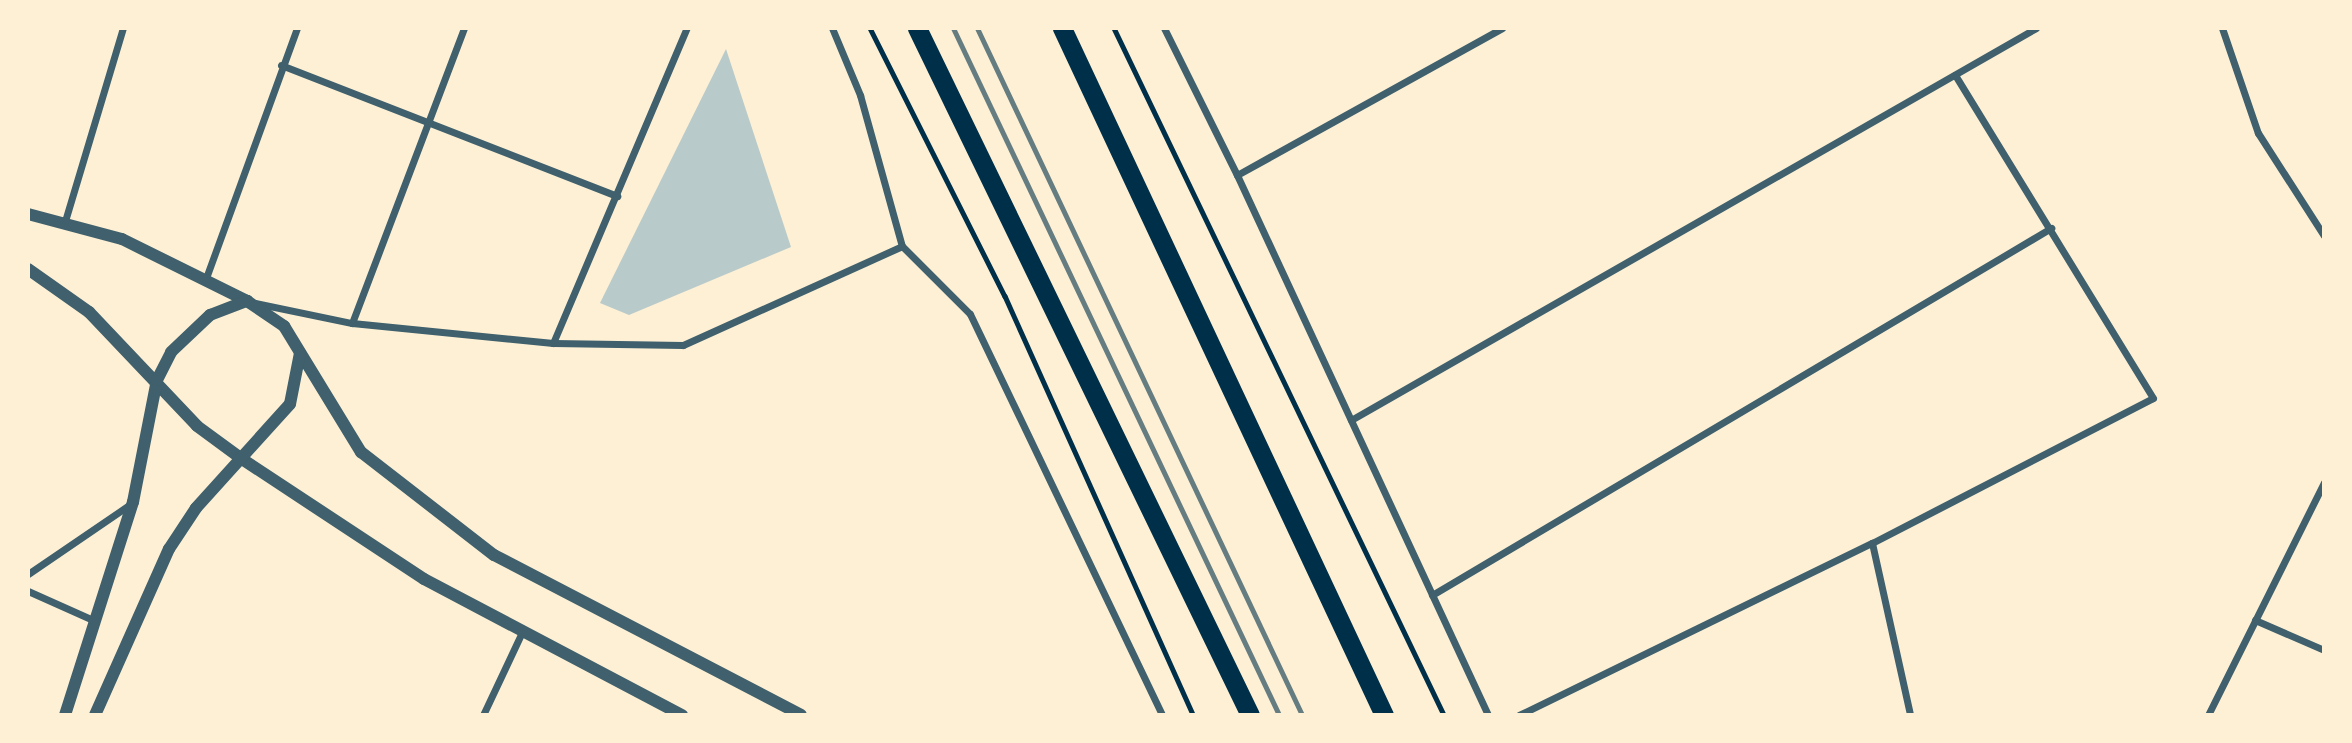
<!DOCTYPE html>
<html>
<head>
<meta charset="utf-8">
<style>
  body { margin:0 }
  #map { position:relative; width:2352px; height:743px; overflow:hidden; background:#fdf0d5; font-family:"Roboto Serif",serif }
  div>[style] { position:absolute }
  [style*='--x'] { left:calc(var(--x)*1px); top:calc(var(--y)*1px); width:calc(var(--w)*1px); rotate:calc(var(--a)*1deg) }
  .green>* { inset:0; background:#b9caca }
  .path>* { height:4.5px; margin:-2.25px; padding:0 2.25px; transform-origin:2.25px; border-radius:2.25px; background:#003049 }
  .minor>* { height:7px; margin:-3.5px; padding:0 3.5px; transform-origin:3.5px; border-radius:3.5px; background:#3f606c }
  .tertiary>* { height:12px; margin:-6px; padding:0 6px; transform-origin:6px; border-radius:6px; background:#3f606c }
  .trunk>* { height:19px; margin:-9.5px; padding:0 9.5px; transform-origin:9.5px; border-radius:9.5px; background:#003049 }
  .rail>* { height:5px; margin:-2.5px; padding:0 2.5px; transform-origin:2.5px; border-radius:2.5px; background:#657d81 }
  span { translate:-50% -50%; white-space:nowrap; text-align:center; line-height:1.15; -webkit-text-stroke:7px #fdf0d5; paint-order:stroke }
  .frame { position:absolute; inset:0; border:30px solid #fdf0d5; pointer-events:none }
</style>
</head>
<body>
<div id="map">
  <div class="green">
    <i style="clip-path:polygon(726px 49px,791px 247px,629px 315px,600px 303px)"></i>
  </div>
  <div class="path">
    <i style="--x:870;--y:28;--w:300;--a:63.3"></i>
    <i style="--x:1005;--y:296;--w:459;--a:65.8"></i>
    <i style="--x:1114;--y:28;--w:762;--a:64.34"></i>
  </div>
  <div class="minor">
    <i style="--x:832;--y:28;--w:73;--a:67.3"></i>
    <i style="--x:860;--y:95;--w:157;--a:74.5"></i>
    <i style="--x:902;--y:246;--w:96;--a:45"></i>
    <i style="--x:970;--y:314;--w:445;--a:64.4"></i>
    <i style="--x:1164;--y:28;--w:164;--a:63.6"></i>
    <i style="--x:1237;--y:175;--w:595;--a:65.07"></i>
    <i style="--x:2222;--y:28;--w:111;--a:71.1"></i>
    <i style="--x:2258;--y:133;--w:122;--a:57.3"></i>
    <i style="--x:281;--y:65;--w:361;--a:21.3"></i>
    <i style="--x:1237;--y:175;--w:303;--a:-29"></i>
    <i style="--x:65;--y:221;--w:202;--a:-73.3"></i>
    <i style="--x:206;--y:278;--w:266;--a:-70"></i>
    <i style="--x:255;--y:303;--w:99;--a:11.7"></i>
    <i style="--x:352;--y:323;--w:202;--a:5.7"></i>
    <i style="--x:553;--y:343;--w:130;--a:0.9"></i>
    <i style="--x:683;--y:345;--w:240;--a:-24.3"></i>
    <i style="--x:352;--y:323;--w:316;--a:-69.2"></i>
    <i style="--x:553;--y:343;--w:342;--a:-67"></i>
    <i style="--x:1351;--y:420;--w:789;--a:-29.78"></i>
    <i style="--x:1872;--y:543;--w:176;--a:77.5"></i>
    <i style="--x:28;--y:574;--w:126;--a:-34.3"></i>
    <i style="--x:28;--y:591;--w:73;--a:24.1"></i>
    <i style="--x:1432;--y:595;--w:720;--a:-30.66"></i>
    <i style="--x:2255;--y:620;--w:75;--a:23.5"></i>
    <i style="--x:483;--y:715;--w:92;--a:-64.8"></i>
    <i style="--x:1519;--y:715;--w:393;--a:-26"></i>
    <i style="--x:1872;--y:543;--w:316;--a:-27.3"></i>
    <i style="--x:2153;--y:398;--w:379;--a:-121.5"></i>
    <i style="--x:2208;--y:715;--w:260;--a:-63.5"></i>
  </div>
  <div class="tertiary">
    <i style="--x:28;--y:214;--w:97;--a:14.9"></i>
    <i style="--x:122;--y:239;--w:140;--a:26.4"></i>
    <i style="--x:247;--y:301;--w:45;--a:34"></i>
    <i style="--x:284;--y:326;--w:148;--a:58.6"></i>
    <i style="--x:361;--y:452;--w:168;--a:37.8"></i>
    <i style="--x:494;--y:555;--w:346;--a:27.5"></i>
    <i style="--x:28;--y:269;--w:75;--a:35.2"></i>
    <i style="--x:89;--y:312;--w:157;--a:46.5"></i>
    <i style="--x:197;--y:426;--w:56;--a:36.3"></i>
    <i style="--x:242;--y:459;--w:218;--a:33.4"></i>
    <i style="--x:424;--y:579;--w:292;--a:27.8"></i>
    <i style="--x:65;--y:715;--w:224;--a:-72.3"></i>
    <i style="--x:133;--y:502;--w:124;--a:-78.9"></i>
    <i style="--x:157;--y:380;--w:31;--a:-63"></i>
    <i style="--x:171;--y:352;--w:54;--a:-43.5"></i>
    <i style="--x:210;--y:315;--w:40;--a:-21"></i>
    <i style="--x:95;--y:715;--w:182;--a:-66"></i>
    <i style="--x:169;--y:549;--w:49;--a:-56.6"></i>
    <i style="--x:196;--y:508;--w:140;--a:-47.9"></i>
    <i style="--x:290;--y:404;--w:52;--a:-78.9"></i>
  </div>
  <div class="trunk">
    <i style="--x:917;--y:28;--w:763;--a:64.14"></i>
    <i style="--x:1062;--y:28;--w:759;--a:64.89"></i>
  </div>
  <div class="rail">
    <i style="--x:953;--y:28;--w:760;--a:64.61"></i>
    <i style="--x:977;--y:28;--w:760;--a:64.68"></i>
  </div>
  <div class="frame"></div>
</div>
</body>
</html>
